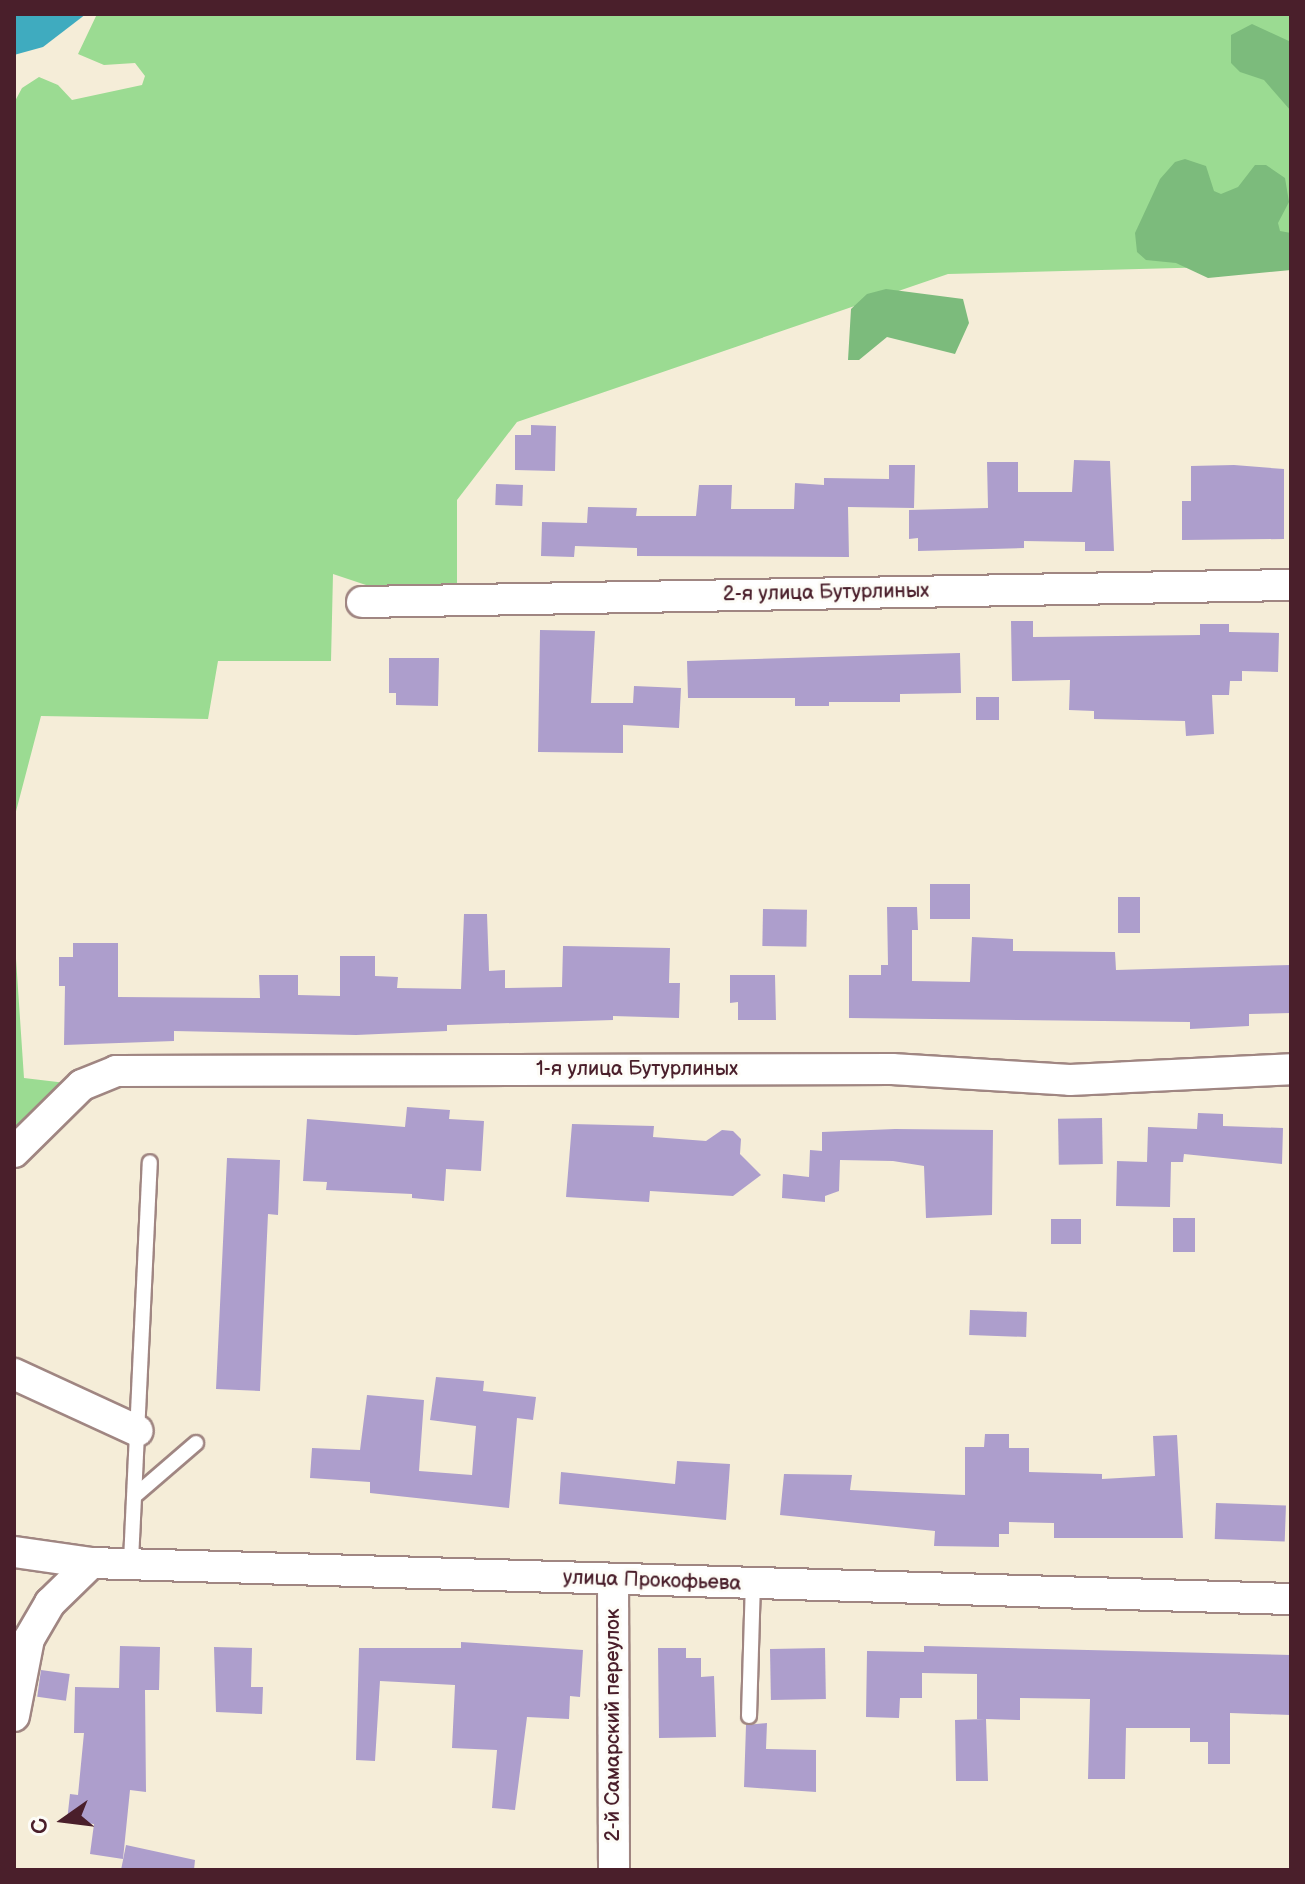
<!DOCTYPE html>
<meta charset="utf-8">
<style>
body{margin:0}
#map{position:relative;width:1305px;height:1884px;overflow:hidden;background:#f5edd8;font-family:"Balsamiq Sans",sans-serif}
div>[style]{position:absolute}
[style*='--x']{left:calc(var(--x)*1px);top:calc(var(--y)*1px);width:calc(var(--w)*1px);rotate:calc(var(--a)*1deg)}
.green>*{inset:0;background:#9bdb92}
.forest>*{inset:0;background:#7cbb7c}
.water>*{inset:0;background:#3fabbf}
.building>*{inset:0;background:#ad9ecc;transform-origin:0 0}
.roads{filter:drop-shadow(2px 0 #a08682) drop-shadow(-2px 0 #a08682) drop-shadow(0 2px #a08682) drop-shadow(0 -2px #a08682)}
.service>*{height:14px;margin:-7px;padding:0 7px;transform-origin:7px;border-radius:7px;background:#fff}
.minor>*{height:30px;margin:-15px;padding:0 15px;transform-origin:15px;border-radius:15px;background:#fff}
span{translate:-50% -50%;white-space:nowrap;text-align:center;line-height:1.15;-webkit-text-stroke:6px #fdfcf7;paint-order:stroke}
.street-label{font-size:20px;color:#4a1f2b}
.frame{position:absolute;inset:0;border:16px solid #4a1f2b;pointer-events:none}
.north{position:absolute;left:24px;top:1780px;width:80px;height:80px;-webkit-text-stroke:6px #fdfcf7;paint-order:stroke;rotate:256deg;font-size:22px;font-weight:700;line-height:32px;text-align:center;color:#4a1f2b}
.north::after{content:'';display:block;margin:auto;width:28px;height:36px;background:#4a1f2b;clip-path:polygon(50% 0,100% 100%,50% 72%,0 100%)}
</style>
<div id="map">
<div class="green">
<div style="clip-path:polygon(97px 14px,1291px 14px,1291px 265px,948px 274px,517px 422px,457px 500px,457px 591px,393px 594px,333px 574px,331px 661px,218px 661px,208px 719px,41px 716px,14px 819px,14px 103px,22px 88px,39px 77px,58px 85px,72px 100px,142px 85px,145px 76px,135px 63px,104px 65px,78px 54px)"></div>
<div style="clip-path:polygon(14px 929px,24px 1078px,66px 1083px,14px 1141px)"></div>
</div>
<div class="forest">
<div style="clip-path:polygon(1252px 24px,1291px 42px,1291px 111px,1264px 80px,1240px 72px,1231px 63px,1231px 35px)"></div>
<div style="clip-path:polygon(1185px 159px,1206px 166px,1214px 191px,1221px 194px,1238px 187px,1255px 165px,1266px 165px,1285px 178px,1289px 202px,1278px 223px,1280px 231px,1291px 233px,1291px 270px,1208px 278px,1176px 263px,1146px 260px,1137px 252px,1135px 233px,1160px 179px,1175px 162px)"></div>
<div style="clip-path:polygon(886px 289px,963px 299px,969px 323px,955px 354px,887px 337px,859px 360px,848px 360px,851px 309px,867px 294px)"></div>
</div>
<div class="water">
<div style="clip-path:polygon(14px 14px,86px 14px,43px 47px,14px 55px)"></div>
</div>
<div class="building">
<div style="clip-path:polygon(531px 425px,556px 426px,555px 471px,515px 470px,515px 435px,531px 435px)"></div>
<div style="clip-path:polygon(1074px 460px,1110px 461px,1114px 551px,1085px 551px,1085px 542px,1024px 541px,1024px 548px,918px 551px,918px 538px,909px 539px,909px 510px,988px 508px,987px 462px,1018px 462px,1018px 492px,1072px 492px)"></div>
<div style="clip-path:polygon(889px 465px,915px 465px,914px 508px,848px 507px,849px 557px,637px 556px,637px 548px,575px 546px,574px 557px,541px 556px,542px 522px,587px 523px,588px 507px,637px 508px,636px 516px,696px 516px,699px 485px,732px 485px,731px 509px,794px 509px,795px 483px,824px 485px,824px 478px,889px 479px)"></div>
<div style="clip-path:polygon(1234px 465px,1284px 469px,1284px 539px,1182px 540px,1182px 501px,1191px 501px,1191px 466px)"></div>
<div style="left:496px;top:484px;width:27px;height:21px;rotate:2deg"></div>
<div style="clip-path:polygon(1011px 621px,1033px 621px,1033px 637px,1200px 635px,1200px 624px,1229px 624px,1229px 632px,1279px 633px,1278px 672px,1242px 671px,1242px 681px,1230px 681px,1229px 695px,1212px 695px,1214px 734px,1186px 736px,1185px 721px,1094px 719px,1094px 711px,1069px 710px,1070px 680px,1012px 681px)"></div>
<div style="clip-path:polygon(540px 630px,595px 631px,591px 703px,633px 703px,634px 686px,681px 688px,679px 728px,623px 725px,623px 753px,538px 752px)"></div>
<div style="clip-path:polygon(960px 653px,961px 693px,900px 694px,900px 702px,829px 702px,829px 706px,795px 706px,795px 698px,688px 698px,687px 661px)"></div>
<div style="clip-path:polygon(389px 658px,439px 658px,438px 706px,396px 705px,396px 693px,389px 693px)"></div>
<div style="left:976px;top:697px;width:23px;height:23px"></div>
<div style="left:930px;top:884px;width:40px;height:35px"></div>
<div style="left:1118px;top:897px;width:22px;height:36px"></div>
<div style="clip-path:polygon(887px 907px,917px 907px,918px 930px,912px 930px,912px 981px,970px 982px,972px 937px,1013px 939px,1013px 951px,1115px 952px,1116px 970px,1291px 965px,1291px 1013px,1249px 1014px,1249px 1026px,1190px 1029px,1190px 1022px,849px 1018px,849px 975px,881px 975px,881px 965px,888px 965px)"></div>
<div style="left:763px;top:909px;width:44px;height:37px;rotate:1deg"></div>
<div style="clip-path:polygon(464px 914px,487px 914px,489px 971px,505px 970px,505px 988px,562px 987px,563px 946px,670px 948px,669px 983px,680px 983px,679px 1018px,613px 1016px,613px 1020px,447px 1025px,447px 1031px,356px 1035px,174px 1031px,174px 1041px,64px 1045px,65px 986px,59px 986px,59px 957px,73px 957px,73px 943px,118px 943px,118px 997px,260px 998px,259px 975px,298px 975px,298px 995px,340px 996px,340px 956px,375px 956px,375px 976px,398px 977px,397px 988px,461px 989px)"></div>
<div style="clip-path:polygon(730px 975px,775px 975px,776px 1020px,738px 1020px,738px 1002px,730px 1003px)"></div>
<div style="clip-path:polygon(407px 1107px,450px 1110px,449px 1119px,484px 1121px,481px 1171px,446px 1169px,444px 1201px,412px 1198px,412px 1194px,326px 1190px,327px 1182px,303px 1181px,307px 1119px,405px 1127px)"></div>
<div style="clip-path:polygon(1198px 1113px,1223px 1114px,1223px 1126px,1283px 1128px,1282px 1164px,1184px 1154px,1183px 1162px,1171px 1162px,1170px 1207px,1116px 1206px,1117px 1161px,1147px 1162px,1148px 1127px,1197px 1129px)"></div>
<div style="left:1102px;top:1118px;width:46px;height:44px;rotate:89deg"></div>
<div style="clip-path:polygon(572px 1124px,654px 1126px,653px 1137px,706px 1141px,722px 1130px,733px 1131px,741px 1139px,740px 1154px,761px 1175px,733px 1196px,650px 1191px,649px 1202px,566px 1197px)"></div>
<div style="clip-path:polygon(895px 1129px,993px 1130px,992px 1215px,926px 1218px,924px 1166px,893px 1161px,840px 1160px,839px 1191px,825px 1196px,825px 1202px,782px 1198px,783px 1174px,809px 1177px,810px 1150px,822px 1151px,822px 1132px)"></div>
<div style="clip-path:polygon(227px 1158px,280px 1160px,278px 1215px,268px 1214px,260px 1391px,216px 1389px)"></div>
<div style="left:1173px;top:1218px;width:22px;height:34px"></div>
<div style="left:1051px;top:1219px;width:30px;height:25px"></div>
<div style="left:970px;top:1310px;width:57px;height:25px;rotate:2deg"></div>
<div style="clip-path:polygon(436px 1377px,484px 1381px,483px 1391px,536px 1397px,533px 1420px,517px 1418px,509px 1508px,370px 1493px,370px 1482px,310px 1478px,312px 1448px,360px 1450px,367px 1395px,424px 1400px,419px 1471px,472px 1475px,476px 1426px,430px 1420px)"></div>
<div style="clip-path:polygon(985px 1434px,1009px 1434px,1009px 1448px,1029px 1448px,1029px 1472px,1102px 1474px,1102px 1479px,1155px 1476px,1153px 1436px,1177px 1435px,1183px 1538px,1054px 1538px,1054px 1523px,1009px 1522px,1009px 1534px,999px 1534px,999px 1547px,934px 1546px,935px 1531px,780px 1515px,784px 1474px,852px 1475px,850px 1490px,965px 1495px,965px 1447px,984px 1447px)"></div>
<div style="clip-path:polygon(677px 1461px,730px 1464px,726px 1520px,559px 1504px,561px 1472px,675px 1484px)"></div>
<div style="left:1216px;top:1503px;width:70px;height:36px;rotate:2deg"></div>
<div style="clip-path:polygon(461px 1642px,583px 1650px,580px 1697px,570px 1696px,569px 1719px,527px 1717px,515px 1810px,492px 1808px,497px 1750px,452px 1748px,455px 1685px,380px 1681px,375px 1761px,356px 1760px,359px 1648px,461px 1648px)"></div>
<div style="clip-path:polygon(120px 1646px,160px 1647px,159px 1690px,145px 1690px,146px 1792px,130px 1790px,123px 1859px,90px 1854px,94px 1824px,67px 1821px,70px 1794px,78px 1795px,84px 1733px,74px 1733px,75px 1687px,119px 1688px)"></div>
<div style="clip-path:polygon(924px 1646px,1291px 1655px,1291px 1715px,1230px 1713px,1230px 1764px,1208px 1764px,1208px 1742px,1190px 1742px,1190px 1728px,1126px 1728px,1125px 1779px,1088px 1779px,1090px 1699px,1020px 1698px,1020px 1720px,986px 1719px,988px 1781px,956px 1781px,955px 1720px,985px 1719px,977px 1719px,977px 1674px,922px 1673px,922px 1698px,900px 1698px,899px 1718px,866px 1717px,867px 1651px,924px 1652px)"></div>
<div style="clip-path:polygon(214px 1647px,252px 1648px,251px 1687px,263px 1687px,262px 1714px,216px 1712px)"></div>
<div style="clip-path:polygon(658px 1648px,686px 1648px,686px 1658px,701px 1658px,701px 1677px,714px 1676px,716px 1737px,659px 1738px)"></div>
<div style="left:825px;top:1648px;width:51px;height:55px;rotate:89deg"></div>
<div style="left:41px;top:1670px;width:29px;height:27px;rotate:8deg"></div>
<div style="clip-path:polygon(767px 1723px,766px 1749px,816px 1750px,816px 1792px,744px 1787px,746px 1725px)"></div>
<div style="clip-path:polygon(126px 1845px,195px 1860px,194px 1870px,121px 1870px)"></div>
</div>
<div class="roads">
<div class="service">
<div style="--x:137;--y:1494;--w:78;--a:-40.8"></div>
<div style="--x:131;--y:1561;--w:399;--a:-87.3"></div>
<div style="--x:749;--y:1716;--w:132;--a:-88.3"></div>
</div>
<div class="minor">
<div style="--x:362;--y:602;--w:929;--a:-1.05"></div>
<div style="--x:14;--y:1152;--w:95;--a:-44.6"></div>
<div style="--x:82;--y:1085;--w:37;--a:-22"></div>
<div style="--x:116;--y:1071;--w:776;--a:-0.15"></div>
<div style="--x:892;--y:1069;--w:178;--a:3.5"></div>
<div style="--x:1070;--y:1080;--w:221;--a:-2.8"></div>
<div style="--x:14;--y:1374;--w:136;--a:24.7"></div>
<div style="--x:14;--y:1552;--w:78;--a:8.1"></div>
<div style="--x:91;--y:1563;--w:1201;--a:1.72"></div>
<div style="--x:613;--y:1580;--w:290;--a:89.8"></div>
<div style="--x:14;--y:1716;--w:78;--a:-79"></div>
<div style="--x:29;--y:1639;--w:42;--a:-59.7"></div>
<div style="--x:50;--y:1603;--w:57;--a:-44.3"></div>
</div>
</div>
<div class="street-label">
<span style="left:826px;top:593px;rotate:-1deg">2-я улица Бутурлиных</span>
<span style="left:637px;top:1069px">1-я улица Бутурлиных</span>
<span style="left:652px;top:1581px;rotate:2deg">улица Прокофьева</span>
<span style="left:613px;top:1725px;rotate:-90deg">2-й Самарский переулок</span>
</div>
<div class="frame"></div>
<div class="north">С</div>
</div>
